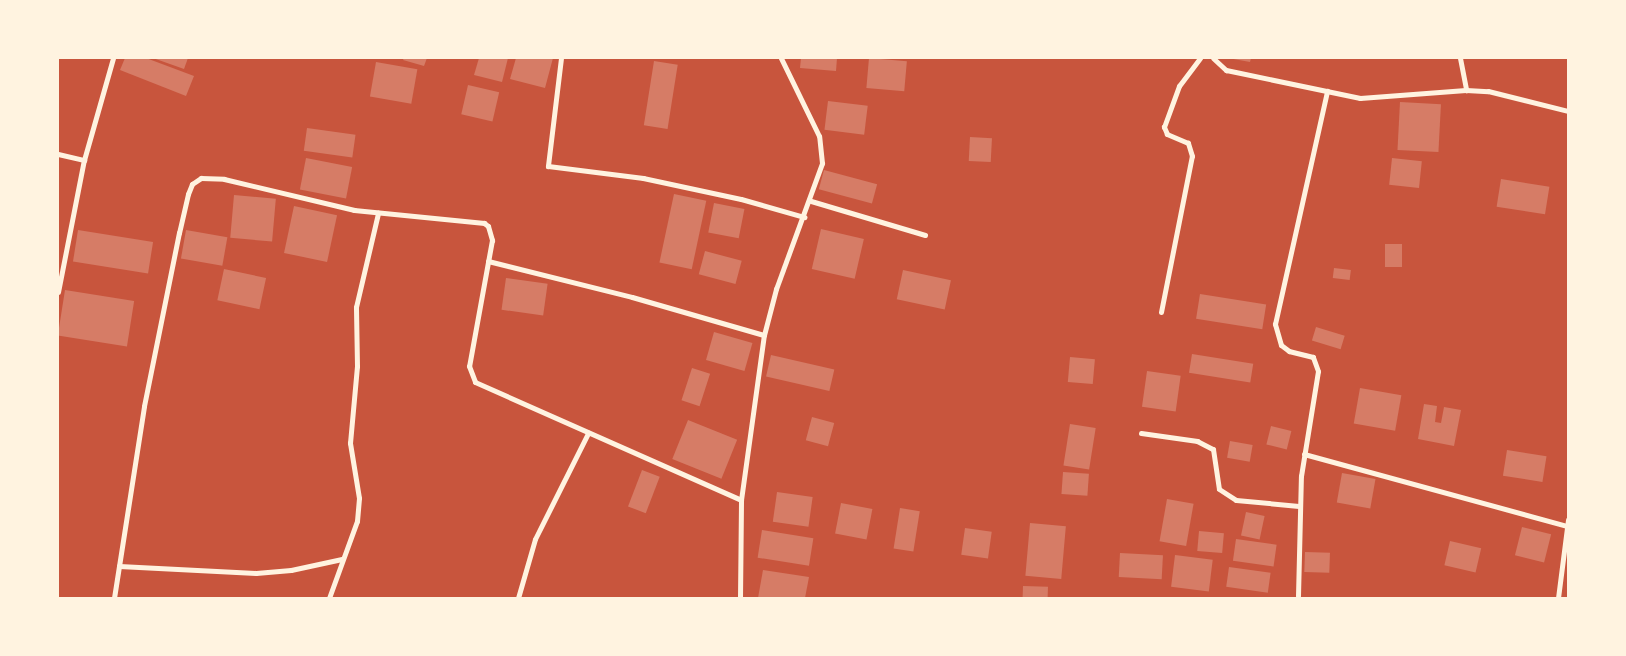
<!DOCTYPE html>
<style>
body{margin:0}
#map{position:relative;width:1626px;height:656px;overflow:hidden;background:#c8553d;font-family:Jost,sans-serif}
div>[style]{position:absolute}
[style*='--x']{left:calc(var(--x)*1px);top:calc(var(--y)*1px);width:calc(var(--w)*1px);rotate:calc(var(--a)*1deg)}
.building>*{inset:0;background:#d67c66;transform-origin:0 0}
.minor>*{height:5px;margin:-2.5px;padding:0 2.5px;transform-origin:2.5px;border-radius:2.5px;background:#fff3e0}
span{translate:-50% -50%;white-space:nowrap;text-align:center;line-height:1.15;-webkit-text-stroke:4.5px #fff3e0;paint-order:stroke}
.frame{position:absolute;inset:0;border:59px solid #fff3e0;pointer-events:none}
</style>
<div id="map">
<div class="building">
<div style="clip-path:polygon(125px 58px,146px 58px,194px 76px,186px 96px,120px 70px)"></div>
<div style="clip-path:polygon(153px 58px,188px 58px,184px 69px)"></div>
<div style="clip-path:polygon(404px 58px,427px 58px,424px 66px,403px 60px)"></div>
<div style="clip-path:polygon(479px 58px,508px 58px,502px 82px,474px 75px)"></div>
<div style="clip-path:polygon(516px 58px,553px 58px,545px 88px,510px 79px)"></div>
<div style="clip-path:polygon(801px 58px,837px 58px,836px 71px,800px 68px)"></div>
<div style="left:869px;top:58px;width:38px;height:30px;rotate:5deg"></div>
<div style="clip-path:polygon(1228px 58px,1251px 58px,1250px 62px)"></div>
<div style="left:654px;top:61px;width:24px;height:65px;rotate:9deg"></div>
<div style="left:376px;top:62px;width:42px;height:35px;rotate:10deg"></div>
<div style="left:468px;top:85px;width:32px;height:30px;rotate:13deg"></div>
<div style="left:828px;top:101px;width:40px;height:29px;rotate:7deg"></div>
<div style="left:1400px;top:102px;width:41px;height:48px;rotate:3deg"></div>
<div style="left:307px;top:128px;width:49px;height:23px;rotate:8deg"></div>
<div style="left:970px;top:137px;width:22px;height:24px;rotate:3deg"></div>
<div style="left:306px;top:158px;width:47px;height:32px;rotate:11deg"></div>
<div style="left:1392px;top:158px;width:30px;height:27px;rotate:6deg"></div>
<div style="left:824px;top:170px;width:55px;height:20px;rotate:15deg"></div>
<div style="left:1501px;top:179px;width:49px;height:28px;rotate:9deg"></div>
<div style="left:674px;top:194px;width:33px;height:70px;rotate:12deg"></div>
<div style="left:234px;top:195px;width:42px;height:43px;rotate:5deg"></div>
<div style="left:714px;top:203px;width:31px;height:30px;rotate:11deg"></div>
<div style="left:294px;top:206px;width:44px;height:48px;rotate:12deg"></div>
<div style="left:821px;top:229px;width:44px;height:41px;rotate:13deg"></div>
<div style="left:78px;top:230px;width:76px;height:32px;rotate:9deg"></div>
<div style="left:186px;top:230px;width:42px;height:29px;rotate:10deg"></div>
<div style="left:1385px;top:244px;width:17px;height:23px"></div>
<div style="left:705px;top:251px;width:38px;height:24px;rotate:15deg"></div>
<div style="left:1334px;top:268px;width:17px;height:10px;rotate:7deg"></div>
<div style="left:224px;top:269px;width:43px;height:32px;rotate:12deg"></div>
<div style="left:903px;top:270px;width:49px;height:30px;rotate:12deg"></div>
<div style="left:506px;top:278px;width:42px;height:32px;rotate:8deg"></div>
<div style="left:65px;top:290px;width:70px;height:46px;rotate:9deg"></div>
<div style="left:1200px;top:294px;width:67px;height:25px;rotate:9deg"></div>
<div style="left:1316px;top:327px;width:30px;height:14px;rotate:17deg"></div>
<div style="left:714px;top:332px;width:40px;height:29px;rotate:16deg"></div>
<div style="left:1192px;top:354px;width:62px;height:19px;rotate:9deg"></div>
<div style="left:771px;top:355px;width:65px;height:22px;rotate:13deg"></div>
<div style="left:1070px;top:357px;width:25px;height:25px;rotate:5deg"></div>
<div style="left:692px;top:368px;width:19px;height:34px;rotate:18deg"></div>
<div style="left:1147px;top:371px;width:34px;height:36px;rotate:8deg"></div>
<div style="left:1360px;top:388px;width:42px;height:36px;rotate:10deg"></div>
<div style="clip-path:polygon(1424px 404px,1437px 406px,1435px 422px,1441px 423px,1444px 407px,1461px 410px,1454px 446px,1418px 439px)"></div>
<div style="left:812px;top:417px;width:23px;height:24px;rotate:15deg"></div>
<div style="left:688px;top:420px;width:53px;height:42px;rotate:22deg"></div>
<div style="left:1070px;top:424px;width:26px;height:42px;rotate:9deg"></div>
<div style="left:1271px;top:426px;width:21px;height:19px;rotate:14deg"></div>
<div style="left:1230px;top:441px;width:23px;height:17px;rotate:10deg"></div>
<div style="left:1507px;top:450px;width:40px;height:26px;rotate:9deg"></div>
<div style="left:642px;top:470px;width:19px;height:39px;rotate:21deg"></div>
<div style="left:1063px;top:472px;width:26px;height:22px;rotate:4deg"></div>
<div style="left:1342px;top:473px;width:34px;height:30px;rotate:10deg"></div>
<div style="left:777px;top:492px;width:36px;height:30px;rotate:8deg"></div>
<div style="left:1167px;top:499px;width:27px;height:43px;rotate:10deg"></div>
<div style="left:841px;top:503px;width:32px;height:31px;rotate:11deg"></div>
<div style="left:900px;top:508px;width:20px;height:41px;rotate:9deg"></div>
<div style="left:1246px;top:512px;width:19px;height:24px;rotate:12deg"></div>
<div style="left:1030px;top:523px;width:36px;height:53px;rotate:5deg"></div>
<div style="left:1522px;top:527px;width:30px;height:29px;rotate:14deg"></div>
<div style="left:965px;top:528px;width:27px;height:27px;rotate:8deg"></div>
<div style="left:762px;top:530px;width:52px;height:28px;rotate:9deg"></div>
<div style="left:1199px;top:531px;width:25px;height:20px;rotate:5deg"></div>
<div style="left:1236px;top:539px;width:41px;height:22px;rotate:8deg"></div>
<div style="left:1450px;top:541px;width:32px;height:25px;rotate:13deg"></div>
<div style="left:1305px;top:552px;width:25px;height:20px;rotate:2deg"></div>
<div style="left:1120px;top:553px;width:43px;height:24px;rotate:3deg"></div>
<div style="left:1175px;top:555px;width:38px;height:32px;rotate:7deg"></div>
<div style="left:1229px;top:567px;width:42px;height:20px;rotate:8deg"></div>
<div style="clip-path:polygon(763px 570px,809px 577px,805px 598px,758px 598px)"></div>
<div style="left:1023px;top:586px;width:25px;height:12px;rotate:2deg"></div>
</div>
<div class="minor">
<div style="--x:561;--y:58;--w:109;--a:96.9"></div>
<div style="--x:548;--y:166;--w:96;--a:7.2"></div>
<div style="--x:643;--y:178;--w:100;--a:12.1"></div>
<div style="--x:741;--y:199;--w:66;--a:15.9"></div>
<div style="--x:1213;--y:58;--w:18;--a:43"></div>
<div style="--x:1226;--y:70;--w:137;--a:11.8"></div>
<div style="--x:1360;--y:98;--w:106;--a:-4.3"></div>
<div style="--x:1466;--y:90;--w:22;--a:3"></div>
<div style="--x:1488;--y:91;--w:82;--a:14"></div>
<div style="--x:1460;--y:58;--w:33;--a:79"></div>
<div style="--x:58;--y:154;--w:27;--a:13"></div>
<div style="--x:811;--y:201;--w:119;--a:16.6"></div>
<div style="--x:488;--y:261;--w:148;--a:14"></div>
<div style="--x:632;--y:297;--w:137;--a:16.1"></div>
<div style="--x:58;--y:292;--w:135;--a:-78.9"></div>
<div style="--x:84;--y:160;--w:106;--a:-74.1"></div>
<div style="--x:1161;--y:312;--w:159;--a:-78.8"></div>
<div style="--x:1192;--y:156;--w:14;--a:-107"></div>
<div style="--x:1188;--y:143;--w:23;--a:-157"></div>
<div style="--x:1167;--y:134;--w:8;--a:-113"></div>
<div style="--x:1164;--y:127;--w:44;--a:-69.9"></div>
<div style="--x:1179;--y:86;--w:35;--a:-53"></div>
<div style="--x:1141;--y:433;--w:57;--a:8.1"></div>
<div style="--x:1197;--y:441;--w:18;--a:27"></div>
<div style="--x:1213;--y:449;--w:40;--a:81.5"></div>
<div style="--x:1219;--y:489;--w:20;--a:33"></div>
<div style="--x:1236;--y:500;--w:63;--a:5.4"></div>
<div style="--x:1304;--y:454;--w:274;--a:15.3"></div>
<div style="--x:119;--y:566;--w:137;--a:2.9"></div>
<div style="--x:256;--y:573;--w:35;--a:-5"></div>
<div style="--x:291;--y:570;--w:52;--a:-12.2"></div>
<div style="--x:1298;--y:596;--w:120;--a:-88.6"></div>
<div style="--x:1301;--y:476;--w:106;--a:-80.8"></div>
<div style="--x:1318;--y:371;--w:15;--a:-110"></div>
<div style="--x:1313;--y:357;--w:25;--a:-166"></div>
<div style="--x:1289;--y:351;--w:10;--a:-143"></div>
<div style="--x:1281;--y:345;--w:22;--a:-106"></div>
<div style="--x:1275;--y:324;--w:239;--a:-77.4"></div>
<div style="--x:114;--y:598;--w:194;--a:-81.1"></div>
<div style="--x:144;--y:406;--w:177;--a:-78.6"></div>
<div style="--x:179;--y:233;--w:40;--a:-77"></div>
<div style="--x:188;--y:194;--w:11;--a:-68"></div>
<div style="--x:192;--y:184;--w:11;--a:-34"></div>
<div style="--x:201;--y:178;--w:23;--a:2"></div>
<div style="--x:224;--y:179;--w:134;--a:13.4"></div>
<div style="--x:354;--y:210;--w:131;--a:5.7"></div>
<div style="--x:484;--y:223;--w:5;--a:37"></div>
<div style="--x:488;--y:226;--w:15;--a:74"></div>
<div style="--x:492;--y:240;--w:128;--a:100.3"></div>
<div style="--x:469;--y:366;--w:17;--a:69"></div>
<div style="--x:475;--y:382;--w:291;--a:23.9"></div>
<div style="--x:329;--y:598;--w:82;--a:-70"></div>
<div style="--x:357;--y:521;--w:23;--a:-85"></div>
<div style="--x:359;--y:498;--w:56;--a:-99.3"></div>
<div style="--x:350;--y:443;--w:77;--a:-84.8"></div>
<div style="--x:357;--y:366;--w:59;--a:-91"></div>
<div style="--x:356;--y:307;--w:97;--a:-76.8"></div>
<div style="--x:518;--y:598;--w:61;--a:-73.9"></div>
<div style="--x:535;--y:539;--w:119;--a:-63.4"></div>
<div style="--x:740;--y:598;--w:98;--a:-89.4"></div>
<div style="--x:741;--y:500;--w:167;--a:-82.1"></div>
<div style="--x:764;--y:335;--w:48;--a:-75.4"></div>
<div style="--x:776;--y:289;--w:134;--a:-69.9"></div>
<div style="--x:822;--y:163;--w:27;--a:-96"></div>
<div style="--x:819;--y:136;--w:87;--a:-116"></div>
<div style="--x:1558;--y:598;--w:79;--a:-82.7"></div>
</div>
<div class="frame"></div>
</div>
